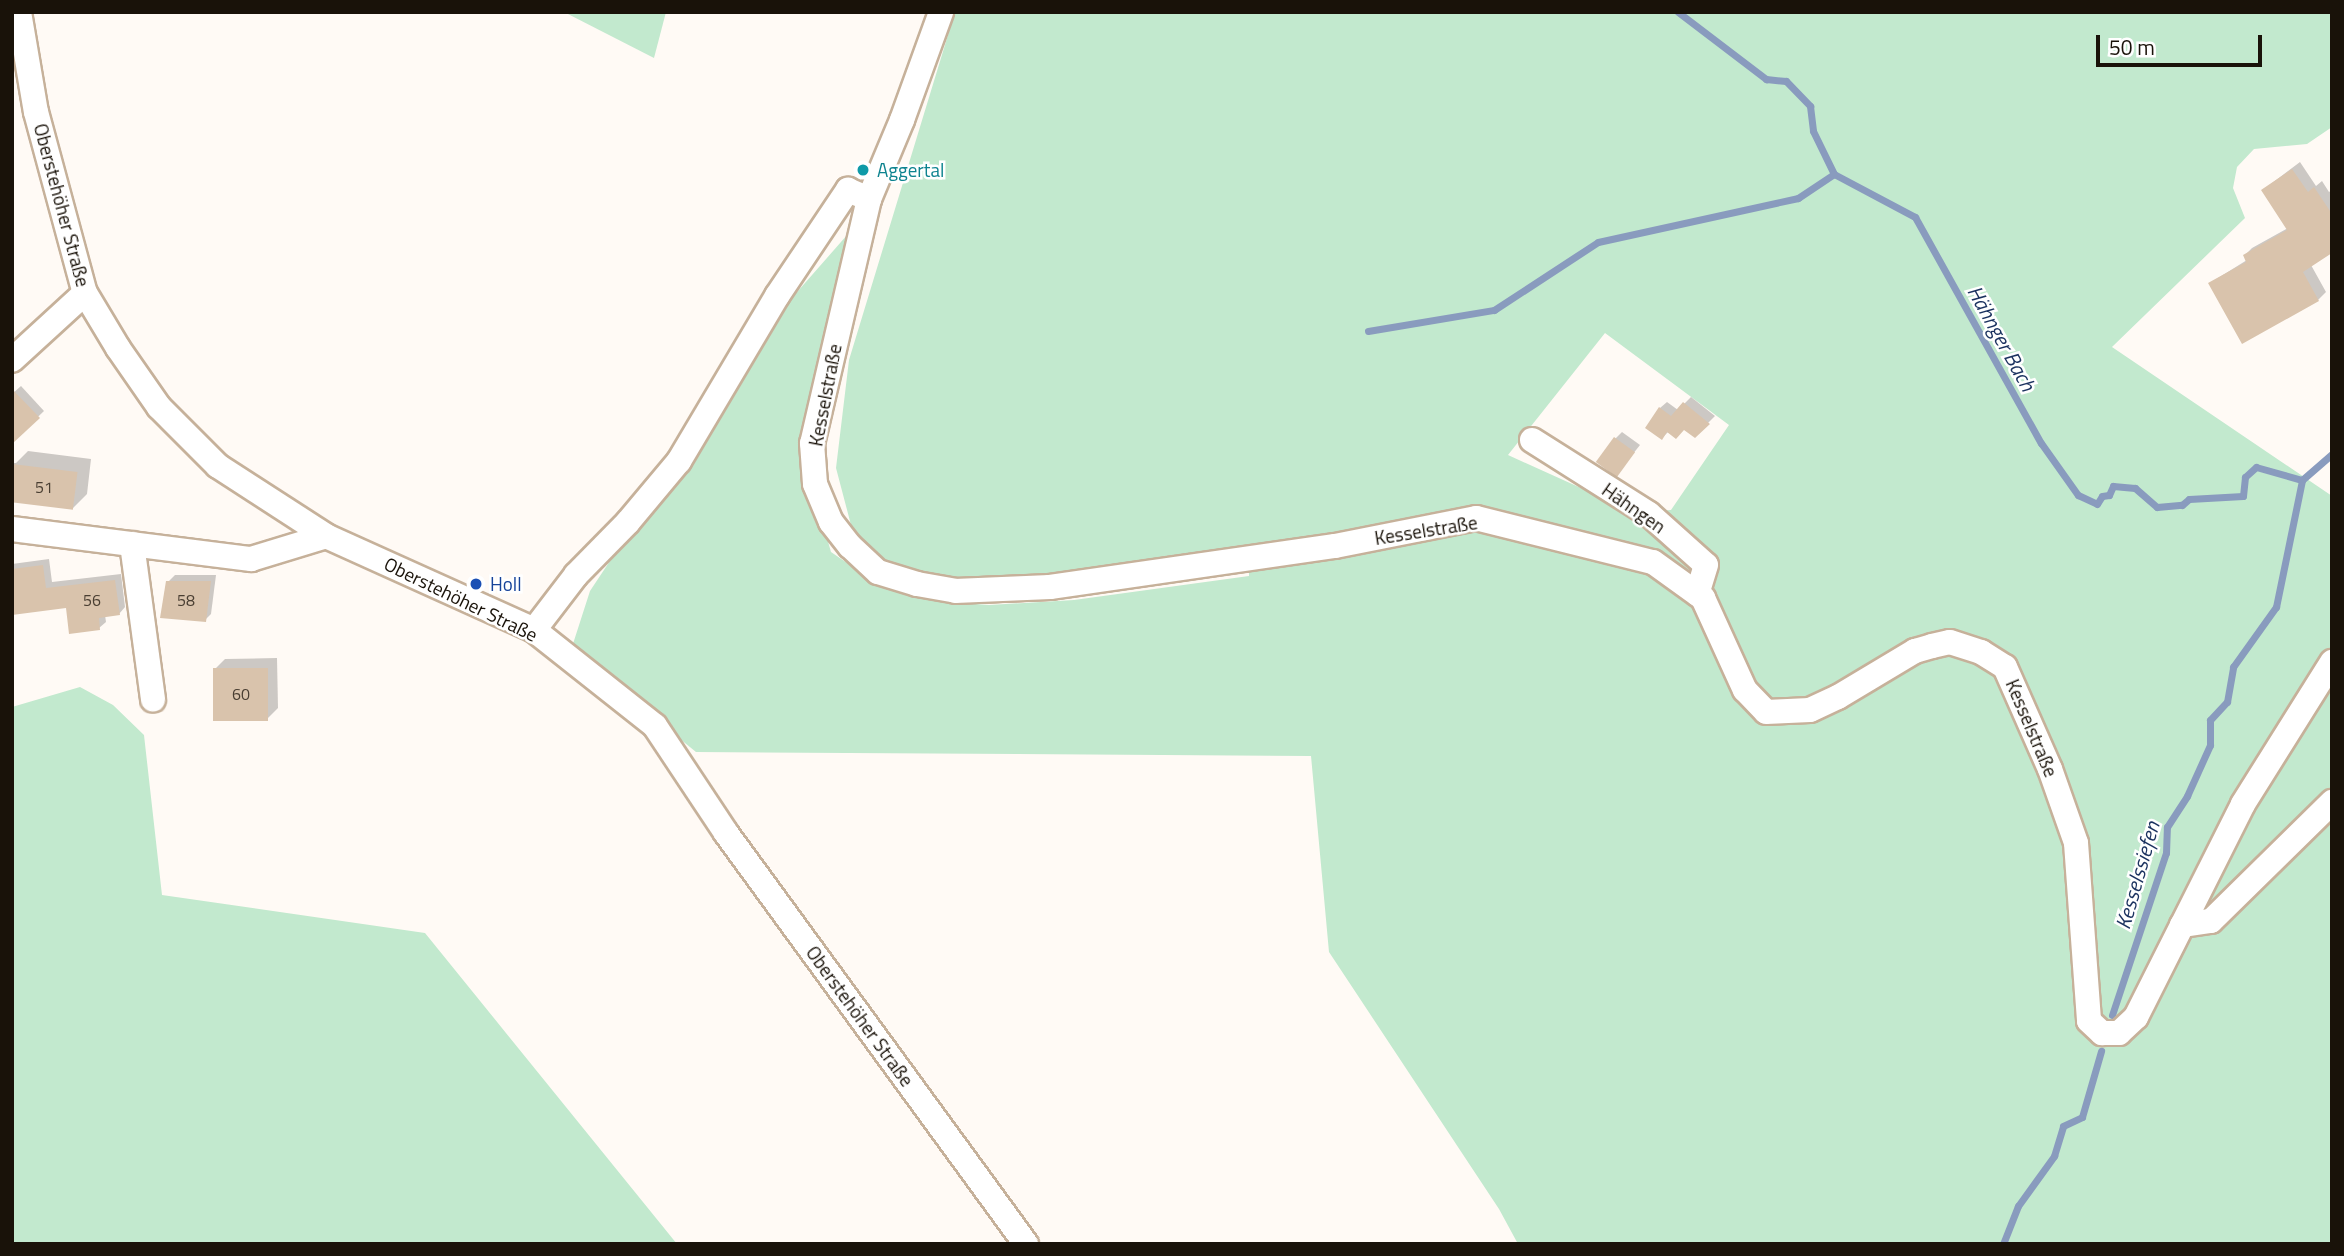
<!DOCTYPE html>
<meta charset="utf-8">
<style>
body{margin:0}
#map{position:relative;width:2344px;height:1256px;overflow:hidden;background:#fffaf5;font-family:"Titillium Web",sans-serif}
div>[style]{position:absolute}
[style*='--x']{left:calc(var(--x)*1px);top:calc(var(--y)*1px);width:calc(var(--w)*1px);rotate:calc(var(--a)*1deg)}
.green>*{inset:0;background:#c2e9ce}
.shadow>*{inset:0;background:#0003}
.stream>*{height:7px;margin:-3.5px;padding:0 3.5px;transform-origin:3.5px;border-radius:3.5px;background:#899bbe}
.building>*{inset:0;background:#d9c3ac;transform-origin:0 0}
.roads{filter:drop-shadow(2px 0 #c6b19a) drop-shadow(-2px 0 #c6b19a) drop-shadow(0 2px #c6b19a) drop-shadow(0 -2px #c6b19a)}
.minor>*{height:24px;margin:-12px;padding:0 12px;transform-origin:12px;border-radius:12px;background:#fff}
.dots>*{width:19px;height:19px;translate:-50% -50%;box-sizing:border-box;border:4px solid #fff;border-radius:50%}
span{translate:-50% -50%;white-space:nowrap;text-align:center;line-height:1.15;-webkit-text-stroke:5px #fff;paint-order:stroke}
.number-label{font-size:16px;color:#493e32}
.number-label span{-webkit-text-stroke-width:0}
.culture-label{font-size:19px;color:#0d838f}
.left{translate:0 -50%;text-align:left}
.street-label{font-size:19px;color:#191209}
.transit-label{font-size:19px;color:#164399}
.water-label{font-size:21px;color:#1b325f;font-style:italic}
.frame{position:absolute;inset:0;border:14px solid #191209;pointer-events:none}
.scale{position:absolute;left:2096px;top:35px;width:166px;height:32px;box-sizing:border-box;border:4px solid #191209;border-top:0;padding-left:9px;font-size:21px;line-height:24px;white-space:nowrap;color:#191209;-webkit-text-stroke:5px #fff;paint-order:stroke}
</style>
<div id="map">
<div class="green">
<div style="clip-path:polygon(564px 12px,666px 12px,654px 58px)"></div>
<div style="clip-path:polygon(evenodd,955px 12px,2332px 12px,2332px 127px,2307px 144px,2254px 149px,2237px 167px,2233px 188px,2245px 218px,2112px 347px,2332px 496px,2332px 1244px,1518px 1244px,1499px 1209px,1329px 952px,1311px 756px,696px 752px,571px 650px,590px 591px,762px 332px,855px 226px,807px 468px,831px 552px,878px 584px,936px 601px,989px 605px,1074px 600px,1249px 576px,1249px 549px,1045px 575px,956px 578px,916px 571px,879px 558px,851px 525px,836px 468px,849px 360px,955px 12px,1605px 333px,1729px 425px,1671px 510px,1634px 512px,1508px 455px,1605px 333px)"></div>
<div style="clip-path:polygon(80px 687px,113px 705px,144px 735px,162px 895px,425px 933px,677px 1244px,12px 1244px,12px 707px)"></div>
</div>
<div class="shadow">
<div style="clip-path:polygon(2300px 162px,2316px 186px,2322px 181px,2329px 192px,2332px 190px,2332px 251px,2311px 265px,2326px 292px,2318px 300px,2210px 283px,2247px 260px,2245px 255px,2252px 248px,2288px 228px,2263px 190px)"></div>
<div style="clip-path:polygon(21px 386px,44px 411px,15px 439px,12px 394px)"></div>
<div style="clip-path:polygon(1691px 397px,1715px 416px,1695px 436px,1684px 428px,1669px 431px,1662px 438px,1660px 408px,1667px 402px,1678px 410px)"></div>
<div style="clip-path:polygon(1622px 432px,1640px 445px,1617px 474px,1615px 439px)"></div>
<div style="clip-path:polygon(28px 451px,91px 459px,87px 494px,73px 508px,12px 501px,12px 463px,16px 463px)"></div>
<div style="clip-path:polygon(49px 559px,52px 582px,121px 574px,125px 607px,119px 614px,105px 615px,106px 622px,99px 628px,68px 606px,12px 613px,12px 564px)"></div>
<div style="clip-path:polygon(175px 575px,216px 575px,211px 614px,205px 620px,168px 582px)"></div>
<div style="clip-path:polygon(277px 658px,278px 708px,268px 718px,215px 669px,225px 659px)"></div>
</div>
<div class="stream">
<div style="--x:1678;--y:12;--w:111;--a:37.3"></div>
<div style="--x:1766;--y:79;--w:20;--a:6"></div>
<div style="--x:1786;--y:81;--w:35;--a:46"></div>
<div style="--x:1810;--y:106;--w:25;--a:83"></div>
<div style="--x:1813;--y:131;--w:48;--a:64"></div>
<div style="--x:1834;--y:174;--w:92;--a:28"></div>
<div style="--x:1915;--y:217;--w:259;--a:60.9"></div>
<div style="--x:2041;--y:443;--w:64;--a:54.6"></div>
<div style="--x:2078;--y:495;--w:21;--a:25"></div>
<div style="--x:2097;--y:504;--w:9;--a:-58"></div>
<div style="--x:2102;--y:496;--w:7;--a:-8"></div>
<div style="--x:2109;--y:495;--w:10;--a:-66"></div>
<div style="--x:2113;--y:486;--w:22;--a:5"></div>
<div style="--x:2135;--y:488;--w:29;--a:41"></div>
<div style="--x:2157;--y:507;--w:25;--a:-5"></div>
<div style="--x:2182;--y:505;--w:9;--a:-41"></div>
<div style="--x:2189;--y:499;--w:54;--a:-3.2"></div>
<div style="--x:2243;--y:496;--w:19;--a:-84"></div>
<div style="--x:2245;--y:477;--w:15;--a:-42"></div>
<div style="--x:2256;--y:467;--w:48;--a:15.8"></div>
<div style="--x:2302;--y:480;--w:40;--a:-41"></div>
<div style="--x:1368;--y:331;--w:128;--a:-9.5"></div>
<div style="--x:1494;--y:310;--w:124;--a:-33.2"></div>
<div style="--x:1598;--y:242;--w:205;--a:-12.4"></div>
<div style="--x:1798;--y:198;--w:43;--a:-33.7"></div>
<div style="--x:2112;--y:1015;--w:171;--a:-71.6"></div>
<div style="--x:2166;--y:853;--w:26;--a:-88"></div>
<div style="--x:2167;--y:827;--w:37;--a:-57"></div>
<div style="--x:2187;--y:796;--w:56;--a:-65.7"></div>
<div style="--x:2210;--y:745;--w:25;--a:-90"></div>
<div style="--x:2210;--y:720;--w:25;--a:-47"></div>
<div style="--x:2227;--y:702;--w:36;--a:-80"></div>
<div style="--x:2233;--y:667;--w:74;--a:-54.4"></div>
<div style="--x:2276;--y:607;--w:130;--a:-78.4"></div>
<div style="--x:2003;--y:1244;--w:41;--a:-68.5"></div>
<div style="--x:2018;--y:1206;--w:62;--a:-54.2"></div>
<div style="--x:2054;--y:1156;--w:31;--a:-73"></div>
<div style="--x:2063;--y:1126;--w:21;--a:-25"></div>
<div style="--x:2082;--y:1117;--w:69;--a:-73.9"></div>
</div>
<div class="building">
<div style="clip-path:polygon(2292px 169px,2308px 192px,2314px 187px,2332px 214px,2332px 253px,2303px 272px,2319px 301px,2242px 344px,2208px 283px,2246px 262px,2243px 255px,2287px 230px,2261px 190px)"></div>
<div style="clip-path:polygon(12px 389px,40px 418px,12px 444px)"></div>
<div style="clip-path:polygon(1683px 402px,1710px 424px,1695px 438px,1684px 430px,1676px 439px,1667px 432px,1662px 440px,1645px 428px,1659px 407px,1671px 416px)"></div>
<div style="left:1614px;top:437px;width:26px;height:31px;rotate:36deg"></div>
<div style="left:12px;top:464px;width:66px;height:38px;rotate:7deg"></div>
<div style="clip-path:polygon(43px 565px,46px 588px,115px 580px,120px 615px,99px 618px,100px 630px,69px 634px,66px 608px,12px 615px,12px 569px)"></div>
<div style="clip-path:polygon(166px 581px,211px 581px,206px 622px,160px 618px)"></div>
<div style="left:213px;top:668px;width:55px;height:53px"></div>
</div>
<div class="roads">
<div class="minor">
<div style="--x:19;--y:12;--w:101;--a:80.4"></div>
<div style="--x:36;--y:112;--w:188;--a:74.9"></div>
<div style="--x:85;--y:293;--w:64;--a:59"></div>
<div style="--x:118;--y:348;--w:72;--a:55.2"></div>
<div style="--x:159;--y:407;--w:83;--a:45"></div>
<div style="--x:218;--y:466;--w:129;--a:32.9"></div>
<div style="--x:326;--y:536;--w:228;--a:24.3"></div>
<div style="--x:534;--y:630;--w:154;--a:38.4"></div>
<div style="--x:655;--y:726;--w:128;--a:56.4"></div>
<div style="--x:726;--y:833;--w:509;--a:53.87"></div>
<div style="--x:869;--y:199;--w:86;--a:-67.3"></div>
<div style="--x:902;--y:120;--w:115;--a:-70.1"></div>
<div style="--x:12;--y:360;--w:99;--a:-42.5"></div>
<div style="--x:1532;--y:440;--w:138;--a:32.3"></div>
<div style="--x:1649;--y:514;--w:76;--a:41.8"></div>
<div style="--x:1706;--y:565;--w:30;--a:107"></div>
<div style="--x:12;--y:529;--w:241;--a:7.2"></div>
<div style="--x:251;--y:559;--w:78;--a:-17"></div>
<div style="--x:132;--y:544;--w:157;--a:82.3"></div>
<div style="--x:534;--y:630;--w:69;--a:-52.6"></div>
<div style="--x:576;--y:575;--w:74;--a:-45.5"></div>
<div style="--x:628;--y:522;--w:80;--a:-50.1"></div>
<div style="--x:679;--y:461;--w:192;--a:-59.3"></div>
<div style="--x:777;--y:296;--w:128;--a:-56.2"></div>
<div style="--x:848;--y:190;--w:23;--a:23"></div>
<div style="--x:869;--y:199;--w:251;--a:103.1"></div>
<div style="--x:812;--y:443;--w:41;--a:85.8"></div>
<div style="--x:815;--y:484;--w:41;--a:67.2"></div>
<div style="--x:831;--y:522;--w:31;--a:52"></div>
<div style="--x:850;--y:546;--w:38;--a:43"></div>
<div style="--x:878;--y:572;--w:41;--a:17.1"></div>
<div style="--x:917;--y:584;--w:39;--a:10"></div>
<div style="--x:955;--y:591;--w:95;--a:-2.4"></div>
<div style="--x:1050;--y:587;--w:288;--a:-8.2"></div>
<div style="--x:1335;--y:546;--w:144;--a:-11.2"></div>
<div style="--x:1476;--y:518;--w:182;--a:14"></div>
<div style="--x:1653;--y:562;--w:62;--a:35.8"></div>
<div style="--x:1703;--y:598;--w:101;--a:65.5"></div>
<div style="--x:1745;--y:690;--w:30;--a:46"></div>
<div style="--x:1766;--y:712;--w:44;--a:-2.6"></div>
<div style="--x:1810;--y:710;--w:31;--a:-25"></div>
<div style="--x:1838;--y:697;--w:90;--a:-30.9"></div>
<div style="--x:1915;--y:651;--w:18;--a:-16"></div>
<div style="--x:1932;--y:646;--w:18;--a:-13"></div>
<div style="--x:1950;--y:642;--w:33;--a:18"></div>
<div style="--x:1981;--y:652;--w:28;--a:32"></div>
<div style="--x:2005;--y:667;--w:111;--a:66.2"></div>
<div style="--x:2050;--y:769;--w:78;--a:70.6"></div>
<div style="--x:2076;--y:843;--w:178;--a:85.8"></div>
<div style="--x:2089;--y:1021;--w:18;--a:43"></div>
<div style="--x:2102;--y:1033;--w:17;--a:0"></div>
<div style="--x:2119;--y:1033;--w:23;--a:-43"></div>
<div style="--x:2136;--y:1017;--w:238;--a:-63.3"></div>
<div style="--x:2243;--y:804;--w:168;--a:-57.9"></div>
<div style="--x:2182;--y:925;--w:29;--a:-8"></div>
<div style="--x:2211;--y:921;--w:170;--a:-44.5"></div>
</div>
</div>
<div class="dots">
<div style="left:863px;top:170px;background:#0f9aa8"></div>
<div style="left:476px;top:584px;background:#1a4fb4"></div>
</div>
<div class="number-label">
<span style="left:44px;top:487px">51</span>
<span style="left:92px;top:600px">56</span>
<span style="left:186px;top:600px">58</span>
<span style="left:241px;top:694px">60</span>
</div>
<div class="culture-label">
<span class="left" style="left:877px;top:170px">Aggertal</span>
</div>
<div class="street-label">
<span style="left:62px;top:205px;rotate:75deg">Oberstehöher Straße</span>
<span style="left:825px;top:395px;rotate:-79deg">Kesselstraße</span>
<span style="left:1634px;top:508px;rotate:35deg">Hähngen</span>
<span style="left:1426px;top:530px;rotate:-9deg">Kesselstraße</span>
<span style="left:461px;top:599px;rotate:26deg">Oberstehöher Straße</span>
<span style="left:2032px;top:728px;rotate:67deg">Kesselstraße</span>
<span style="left:860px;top:1016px;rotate:54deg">Oberstehöher Straße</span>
</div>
<div class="transit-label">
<span class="left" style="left:490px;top:584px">Holl</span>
</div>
<div class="water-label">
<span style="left:2002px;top:338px;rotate:61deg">Hähnger Bach</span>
<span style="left:2137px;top:875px;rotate:-74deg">Kesselssiefen</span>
</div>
<div class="frame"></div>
<div class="scale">50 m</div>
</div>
